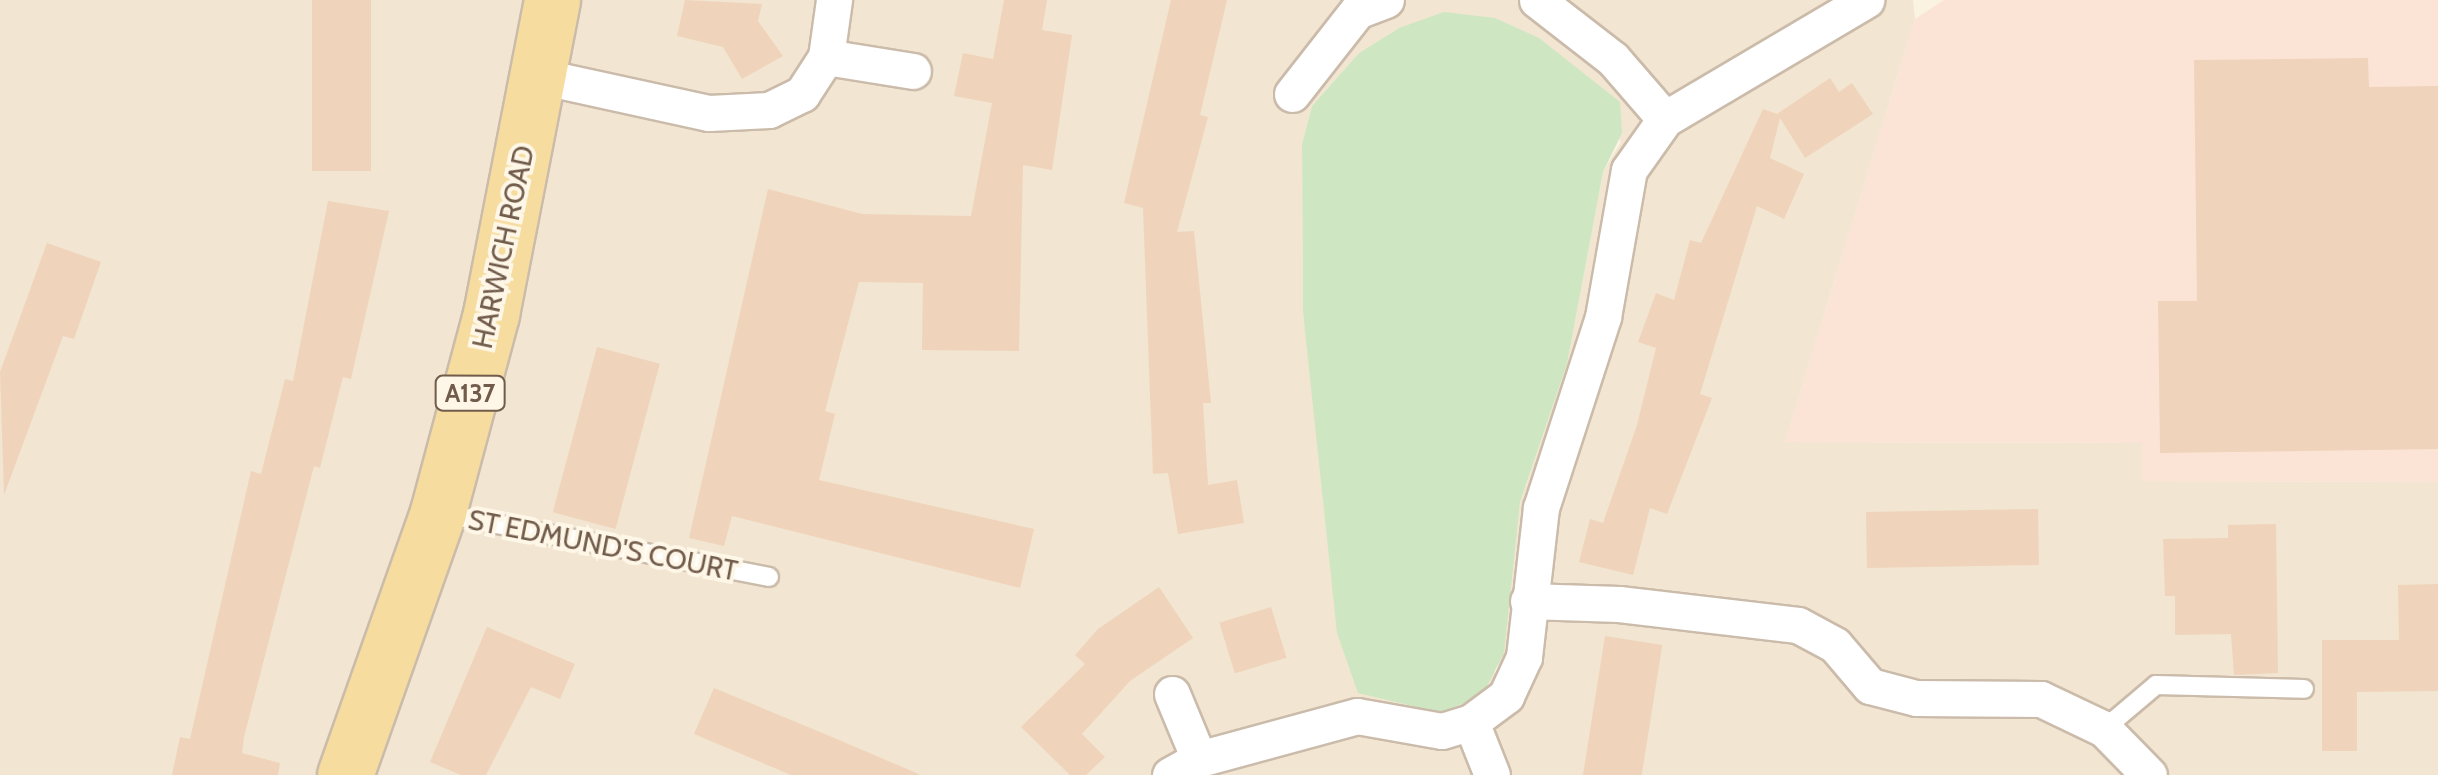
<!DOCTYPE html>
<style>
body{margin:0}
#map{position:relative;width:2438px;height:775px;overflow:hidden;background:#fbf3e2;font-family:Cabin,sans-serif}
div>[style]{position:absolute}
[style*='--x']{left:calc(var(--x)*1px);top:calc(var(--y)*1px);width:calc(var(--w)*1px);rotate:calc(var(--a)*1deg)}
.residential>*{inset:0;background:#f2e5d1}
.commercial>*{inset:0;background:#fbe4d6}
.green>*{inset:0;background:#cee7c2}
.building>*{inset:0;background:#efd4bb;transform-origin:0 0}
.roads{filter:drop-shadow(2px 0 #cbbbaa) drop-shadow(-2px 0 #cbbbaa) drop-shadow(0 2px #cbbbaa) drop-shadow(0 -2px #cbbbaa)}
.lane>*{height:18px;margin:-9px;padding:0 9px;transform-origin:9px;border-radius:9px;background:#fff}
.street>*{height:35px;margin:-17.5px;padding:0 17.5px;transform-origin:17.5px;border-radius:17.5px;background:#fff}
.primary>*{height:55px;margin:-27.5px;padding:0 27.5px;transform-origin:27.5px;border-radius:27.5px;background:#f6dc9e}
span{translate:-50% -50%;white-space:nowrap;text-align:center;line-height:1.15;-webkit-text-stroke:8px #fef7e8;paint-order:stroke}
.shield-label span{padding:2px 8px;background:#fef7e8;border:2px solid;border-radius:8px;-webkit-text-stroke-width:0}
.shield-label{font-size:25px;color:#715b4a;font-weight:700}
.street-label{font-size:28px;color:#715b4a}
</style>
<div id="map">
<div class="residential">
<div style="clip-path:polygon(evenodd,0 0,1913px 0,1915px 19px,1785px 442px,2143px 443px,2143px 481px,2438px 482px,2438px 775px,0 775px,0 0,1399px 28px,1539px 38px,1587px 82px,1621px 142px,1603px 172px,1567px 364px,1520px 502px,1497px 675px,1326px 497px,1303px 312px,1302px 144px,1312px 106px,1359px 53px,1399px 28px)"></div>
</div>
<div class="commercial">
<div style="clip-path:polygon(1944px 0,2438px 0,2438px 482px,2142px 481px,2142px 443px,1785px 442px,1915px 19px)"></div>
</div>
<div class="green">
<div style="clip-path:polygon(1444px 12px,1495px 18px,1539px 38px,1620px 102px,1622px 133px,1603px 172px,1567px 364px,1520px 502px,1504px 653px,1483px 694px,1442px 713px,1358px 693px,1337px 633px,1303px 312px,1302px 144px,1312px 106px,1359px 53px,1399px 28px)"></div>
</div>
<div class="building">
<div style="left:312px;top:0;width:59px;height:171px"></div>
<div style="clip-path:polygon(685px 0,762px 4px,758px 21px,783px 56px,742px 79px,723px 47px,677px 36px)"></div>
<div style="clip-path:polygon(1004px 0,1047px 0,1042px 30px,1072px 35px,1052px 170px,1023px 165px,1019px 351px,922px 350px,923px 283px,859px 282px,825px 411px,835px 414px,819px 480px,1034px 529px,1020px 588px,732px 516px,724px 546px,689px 538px,768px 189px,862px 214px,971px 216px,992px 103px,954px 96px,963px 53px,993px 59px)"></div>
<div style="clip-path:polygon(1171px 0,1227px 0,1200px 115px,1208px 117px,1177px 232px,1194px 231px,1211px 403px,1203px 403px,1208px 485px,1237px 480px,1244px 523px,1178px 534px,1168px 473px,1153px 474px,1143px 208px,1124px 203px)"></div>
<div style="clip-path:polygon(2368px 58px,2369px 87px,2438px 86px,2438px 449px,2160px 453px,2158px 301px,2197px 301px,2194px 60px)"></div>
<div style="clip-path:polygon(1830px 78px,1839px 92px,1852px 83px,1873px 114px,1805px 158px,1780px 118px,1770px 158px,1804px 174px,1784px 219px,1757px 206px,1700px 394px,1712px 398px,1667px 514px,1650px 508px,1633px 575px,1579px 562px,1590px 519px,1603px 523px,1637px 425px,1656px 348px,1638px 342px,1656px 293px,1674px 300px,1690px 240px,1701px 243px,1763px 109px,1777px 114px)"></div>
<div style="clip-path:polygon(328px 201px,389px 211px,351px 379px,343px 377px,320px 468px,314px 466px,244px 737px,242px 753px,280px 763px,278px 775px,172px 775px,180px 737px,190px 739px,251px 471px,261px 474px,285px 379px,293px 381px)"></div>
<div style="clip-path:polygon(47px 243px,101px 262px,74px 339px,63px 336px,4px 495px,0 372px)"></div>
<div style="left:597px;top:347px;width:65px;height:171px;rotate:15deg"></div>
<div style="left:2038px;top:509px;width:56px;height:172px;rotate:89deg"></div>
<div style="clip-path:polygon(2276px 524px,2278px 673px,2234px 675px,2231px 634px,2175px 635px,2175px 596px,2165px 596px,2163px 539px,2228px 538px,2228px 525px)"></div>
<div style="clip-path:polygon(2438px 584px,2438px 691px,2357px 692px,2357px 751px,2322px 751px,2322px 640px,2399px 640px,2398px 585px)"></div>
<div style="clip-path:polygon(1159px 587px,1193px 638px,1130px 681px,1082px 734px,1105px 757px,1086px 775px,1070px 775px,1021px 727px,1085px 664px,1075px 655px,1098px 629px)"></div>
<div style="left:1271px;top:607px;width:53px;height:54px;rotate:73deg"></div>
<div style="clip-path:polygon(487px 627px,575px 664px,560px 699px,531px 687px,486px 775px,461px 775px,430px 762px)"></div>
<div style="left:1605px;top:636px;width:58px;height:141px;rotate:9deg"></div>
<div style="clip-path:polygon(714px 688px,832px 737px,921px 775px,791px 775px,694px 734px)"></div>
</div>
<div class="roads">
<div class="lane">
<div style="--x:445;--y:514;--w:330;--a:11"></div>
<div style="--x:2104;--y:729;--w:68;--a:-40.2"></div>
<div style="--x:2156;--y:685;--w:148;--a:1.5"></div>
</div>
<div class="street">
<div style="--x:1537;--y:0;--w:96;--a:37.8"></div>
<div style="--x:1613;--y:59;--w:79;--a:49.1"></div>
<div style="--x:826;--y:57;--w:88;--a:9.1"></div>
<div style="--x:539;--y:76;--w:174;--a:12.3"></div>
<div style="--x:709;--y:113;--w:60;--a:-2.9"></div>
<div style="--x:769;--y:110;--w:37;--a:-26"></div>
<div style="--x:802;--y:94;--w:44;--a:-57"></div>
<div style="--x:826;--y:57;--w:58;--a:-82"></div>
<div style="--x:1292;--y:94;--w:105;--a:-51.9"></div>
<div style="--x:1357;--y:11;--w:31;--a:-21"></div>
<div style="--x:1528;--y:601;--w:91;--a:1.9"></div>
<div style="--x:1619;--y:604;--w:180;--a:6.7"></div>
<div style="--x:1798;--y:625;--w:42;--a:28.4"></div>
<div style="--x:1835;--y:645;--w:54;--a:49.5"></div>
<div style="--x:1870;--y:686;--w:48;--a:14.6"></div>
<div style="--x:1916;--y:698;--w:125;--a:0.5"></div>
<div style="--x:2041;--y:699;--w:70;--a:25.5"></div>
<div style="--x:2104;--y:729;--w:64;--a:45.6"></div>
<div style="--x:1172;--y:694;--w:70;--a:67.4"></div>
<div style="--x:1471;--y:722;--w:57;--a:68.4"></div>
<div style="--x:1170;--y:775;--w:33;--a:-29"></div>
<div style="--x:1199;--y:759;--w:164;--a:-15.2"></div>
<div style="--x:1357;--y:716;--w:86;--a:10"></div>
<div style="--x:1442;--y:731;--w:30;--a:-17"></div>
<div style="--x:1471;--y:722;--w:44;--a:-36.6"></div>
<div style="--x:1506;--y:696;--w:43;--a:-65.2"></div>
<div style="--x:1524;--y:657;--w:150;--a:-83.5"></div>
<div style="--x:1541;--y:508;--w:201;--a:-72"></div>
<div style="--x:1603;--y:317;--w:149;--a:-80"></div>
<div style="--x:1629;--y:170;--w:62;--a:-54.8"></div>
<div style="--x:1665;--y:119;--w:234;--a:-30.6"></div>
</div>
<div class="primary">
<div style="--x:345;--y:775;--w:279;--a:-70.5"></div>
<div style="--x:438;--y:512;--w:205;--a:-75"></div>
<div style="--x:491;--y:314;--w:320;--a:-79"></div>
</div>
</div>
<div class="shield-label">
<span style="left:470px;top:393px">A137</span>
</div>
<div class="street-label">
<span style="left:503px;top:247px;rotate:-78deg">HARWICH ROAD</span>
<span style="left:603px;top:545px;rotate:11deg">ST EDMUND'S COURT</span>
</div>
</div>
